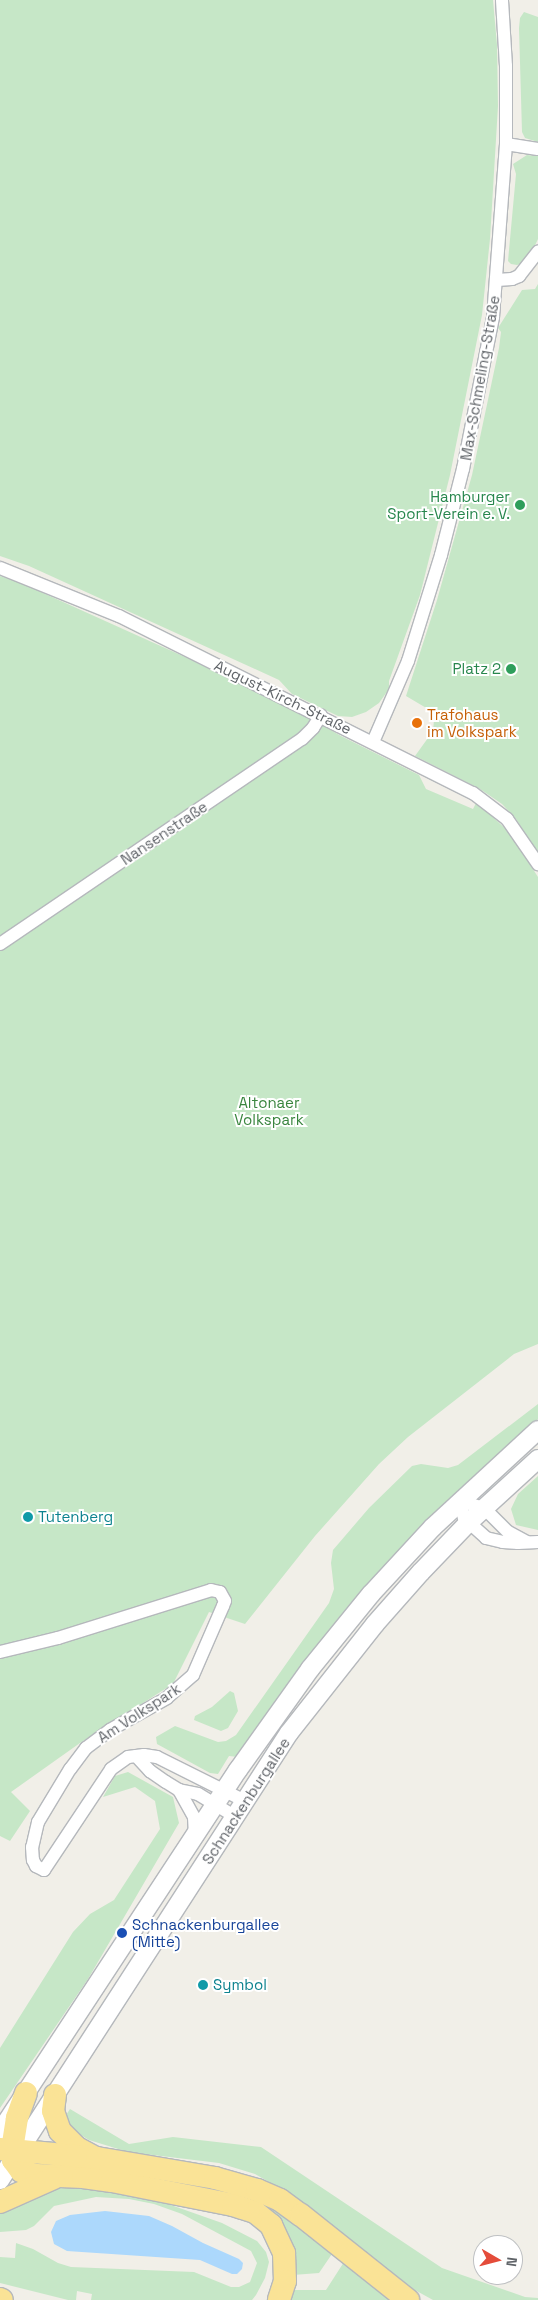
<!DOCTYPE html>
<meta charset="utf-8">
<style>
body{margin:0}
#map{position:relative;width:538px;height:2300px;overflow:hidden;background:#f1efe8;font-family:"Space Grotesk",sans-serif}
div>[style]{position:absolute}
[style*='--x']{left:calc(var(--x)*1px);top:calc(var(--y)*1px);width:calc(var(--w)*1px);rotate:calc(var(--a)*1deg)}
.green>*{inset:0;background:#c6e7c7}
.water>*{inset:0;background:#acd8fc}
.roads{filter:drop-shadow(1px 0 #b5b8bc) drop-shadow(-1px 0 #b5b8bc) drop-shadow(0 1px #b5b8bc) drop-shadow(0 -1px #b5b8bc)}
.street>*{height:12px;margin:-6px;padding:0 6px;transform-origin:6px;border-radius:6px;background:#fff}
.secondary>*{height:18px;margin:-9px;padding:0 9px;transform-origin:9px;border-radius:9px;background:#fff}
.highway>*{height:22px;margin:-11px;padding:0 11px;transform-origin:11px;border-radius:11px;background:#fae396}
.dots>*{width:14px;height:14px;translate:-50% -50%;box-sizing:border-box;border:2px solid #fff;border-radius:50%}
span{translate:-50% -50%;white-space:nowrap;text-align:center;line-height:1.15;-webkit-text-stroke:4px #fff;paint-order:stroke}
.street-label{font-size:15px;color:#5f6368}
.leisure-label{font-size:15px;color:#27864d}
.right{translate:-100% -50%;text-align:right}
.food-label{font-size:15px;color:#c56008}
.left{translate:0 -50%;text-align:left}
.park-label{font-size:15px;color:#39853e}
.culture-label{font-size:15px;color:#0d838f}
.transit-label{font-size:15px;color:#164399}
.north{position:absolute;left:473px;top:2235px;width:50px;height:50px;box-sizing:border-box;background:#fff;border:1px solid #bfc1c3;border-radius:50%;rotate:98deg;font-size:14px;font-weight:700;line-height:20px;text-align:center;color:#5f6368}
.north::after{content:'';display:block;margin:auto;width:18px;height:22px;background:#e44c3a;clip-path:polygon(50% 0,100% 100%,50% 72%,0 100%)}
</style>
<div id="map">
<div class="green">
<div style="clip-path:polygon(0 0,493px 0,497px 45px,498px 106px,490px 239px,482px 315px,450px 475px,420px 595px,389px 681px,389px 689px,379px 703px,366px 712px,352px 717px,338px 716px,292px 694px,279px 680px,29px 566px,0 556px)"></div>
<div style="clip-path:polygon(524px 12px,538px 17px,538px 142px,525px 138px,522px 132px,519px 28px,520px 18px)"></div>
<div style="clip-path:polygon(527px 155px,538px 156px,538px 239px,530px 256px,523px 263px,517px 265px,511px 264px,508px 261px,516px 174px,513px 164px)"></div>
<div style="clip-path:polygon(538px 284px,538px 854px,516px 819px,502px 804px,480px 789px,415px 756px,433px 731px,434px 720px,428px 709px,406px 696px,437px 600px,472px 475px,499px 348px,501px 332px,498px 328px,522px 290px,535px 289px)"></div>
<div style="clip-path:polygon(0 576px,21px 583px,274px 697px,341px 736px,419px 775px,426px 789px,473px 809px,476px 803px,482px 807px,509px 832px,538px 877px,538px 1344px,514px 1354px,408px 1437px,379px 1464px,315px 1536px,245px 1624px,209px 1612px,173px 1684px,80px 1743px,11px 1792px,30px 1811px,10px 1841px,0 1836px)"></div>
<div style="clip-path:polygon(538px 1404px,538px 1419px,440px 1508px,394px 1557px,319px 1645px,238px 1757px,229px 1756px,218px 1774px,210px 1773px,157px 1744px,156px 1737px,175px 1726px,218px 1742px,226px 1741px,236px 1735px,329px 1603px,334px 1589px,331px 1563px,333px 1550px,369px 1508px,412px 1466px,421px 1464px,448px 1468px,458px 1465px)"></div>
<div style="clip-path:polygon(538px 1476px,538px 1530px,516px 1525px,511px 1509px,518px 1494px)"></div>
<div style="clip-path:polygon(230px 1691px,234px 1693px,238px 1711px,228px 1728px,221px 1731px,194px 1720px,195px 1716px,212px 1707px)"></div>
<div style="clip-path:polygon(128px 1772px,173px 1797px,179px 1823px,88px 1979px,0 2108px,0 2048px,73px 1932px,90px 1914px,114px 1900px,160px 1829px,155px 1801px,135px 1787px,103px 1797px,115px 1776px)"></div>
<div style="clip-path:polygon(70px 2109px,129px 2144px,173px 2137px,261px 2147px,442px 2268px,525px 2297px,538px 2298px,538px 2300px,433px 2300px,404px 2284px,293px 2196px,255px 2174px,219px 2163px,128px 2152px,89px 2140px,73px 2130px,64px 2118px)"></div>
<div style="clip-path:polygon(31px 2163px,217px 2189px,261px 2203px,290px 2217px,334px 2251px,319px 2273px,293px 2275px,275px 2220px)"></div>
<div style="clip-path:polygon(71px 2185px,151px 2198px,222px 2223px,257px 2241px,266px 2252px,269px 2262px,265px 2278px,256px 2295px,252px 2300px,91px 2300px,92px 2294px,77px 2291px,76px 2300px,68px 2300px,0 2283px,0 2257px,15px 2258px,16px 2243px,33px 2249px,58px 2263px,71px 2267px,194px 2272px,231px 2287px,239px 2287px,250px 2282px,257px 2263px,251px 2251px,182px 2214px,154px 2204px,129px 2199px,96px 2197px,54px 2206px,34px 2226px,26px 2230px,0 2232px,0 2214px,34px 2191px)"></div>
<div style="clip-path:polygon(344px 2262px,394px 2300px,287px 2300px,291px 2290px,326px 2290px)"></div>
</div>
<div class="water">
<div style="clip-path:polygon(105px 2211px,149px 2216px,172px 2226px,203px 2243px,239px 2259px,243px 2263px,242px 2269px,237px 2274px,232px 2274px,200px 2260px,67px 2251px,54px 2244px,51px 2232px,56px 2221px,70px 2215px)"></div>
</div>
<div class="roads">
<div class="street">
<div style="--x:506;--y:144;--w:32;--a:9"></div>
<div style="--x:497;--y:280;--w:15;--a:-4"></div>
<div style="--x:512;--y:279;--w:8;--a:-23"></div>
<div style="--x:519;--y:276;--w:31;--a:-52"></div>
<div style="--x:0;--y:568;--w:128;--a:22"></div>
<div style="--x:119;--y:616;--w:396;--a:26.6"></div>
<div style="--x:473;--y:793;--w:43;--a:37.4"></div>
<div style="--x:507;--y:819;--w:55;--a:55.4"></div>
<div style="--x:373;--y:742;--w:88;--a:-66.6"></div>
<div style="--x:408;--y:661;--w:111;--a:-72.7"></div>
<div style="--x:441;--y:555;--w:89;--a:-75.7"></div>
<div style="--x:463;--y:469;--w:155;--a:-78.8"></div>
<div style="--x:493;--y:317;--w:173;--a:-85.7"></div>
<div style="--x:506;--y:144;--w:78;--a:-90"></div>
<div style="--x:506;--y:66;--w:66;--a:-93.5"></div>
<div style="--x:0;--y:944;--w:365;--a:-34.2"></div>
<div style="--x:302;--y:739;--w:16;--a:-45"></div>
<div style="--x:313;--y:728;--w:15;--a:-58"></div>
<div style="--x:527;--y:1542;--w:21;--a:-152"></div>
<div style="--x:508;--y:1532;--w:34;--a:-135"></div>
<div style="--x:484;--y:1508;--w:25;--a:-164"></div>
<div style="--x:460;--y:1501;--w:17;--a:77"></div>
<div style="--x:464;--y:1518;--w:30;--a:42"></div>
<div style="--x:486;--y:1538;--w:17;--a:13"></div>
<div style="--x:503;--y:1542;--w:15;--a:4"></div>
<div style="--x:518;--y:1543;--w:20;--a:-3"></div>
<div style="--x:0;--y:1652;--w:60;--a:-13.6"></div>
<div style="--x:58;--y:1638;--w:160;--a:-17.4"></div>
<div style="--x:211;--y:1590;--w:9;--a:13"></div>
<div style="--x:220;--y:1592;--w:10;--a:61"></div>
<div style="--x:225;--y:1601;--w:5;--a:112"></div>
<div style="--x:223;--y:1606;--w:75;--a:113.5"></div>
<div style="--x:193;--y:1675;--w:35;--a:139"></div>
<div style="--x:167;--y:1698;--w:65;--a:150.7"></div>
<div style="--x:110;--y:1730;--w:30;--a:143"></div>
<div style="--x:86;--y:1748;--w:26;--a:127"></div>
<div style="--x:70;--y:1769;--w:62;--a:121.1"></div>
<div style="--x:38;--y:1822;--w:26;--a:103"></div>
<div style="--x:32;--y:1847;--w:13;--a:86"></div>
<div style="--x:33;--y:1860;--w:7;--a:63"></div>
<div style="--x:36;--y:1866;--w:9;--a:27"></div>
<div style="--x:44;--y:1870;--w:121;--a:-56.4"></div>
<div style="--x:111;--y:1769;--w:21;--a:-35"></div>
<div style="--x:128;--y:1757;--w:16;--a:-7"></div>
<div style="--x:144;--y:1755;--w:13;--a:9"></div>
<div style="--x:157;--y:1757;--w:98;--a:26.6"></div>
<div style="--x:136;--y:1756;--w:21;--a:47"></div>
<div style="--x:150;--y:1771;--w:19;--a:35"></div>
<div style="--x:166;--y:1782;--w:15;--a:32"></div>
<div style="--x:179;--y:1790;--w:19;--a:12"></div>
<div style="--x:198;--y:1794;--w:44;--a:31.2"></div>
<div style="--x:179;--y:1790;--w:31;--a:61"></div>
<div style="--x:194;--y:1817;--w:19;--a:87"></div>
</div>
<div class="secondary">
<div style="--x:0;--y:2132;--w:433;--a:-56.7"></div>
<div style="--x:238;--y:1770;--w:124;--a:-54.5"></div>
<div style="--x:310;--y:1669;--w:97;--a:-50.9"></div>
<div style="--x:371;--y:1594;--w:91;--a:-47.2"></div>
<div style="--x:433;--y:1527;--w:143;--a:-42.7"></div>
<div style="--x:0;--y:2180;--w:532;--a:-57.12"></div>
<div style="--x:289;--y:1733;--w:139;--a:-51.7"></div>
<div style="--x:375;--y:1624;--w:69;--a:-48.5"></div>
<div style="--x:421;--y:1572;--w:68;--a:-46.2"></div>
<div style="--x:468;--y:1523;--w:95;--a:-42.4"></div>
</div>
<div class="highway">
<div style="--x:26;--y:2093;--w:27;--a:110"></div>
<div style="--x:17;--y:2118;--w:31;--a:99"></div>
<div style="--x:12;--y:2149;--w:11;--a:85"></div>
<div style="--x:13;--y:2160;--w:14;--a:54"></div>
<div style="--x:21;--y:2171;--w:16;--a:15"></div>
<div style="--x:36;--y:2175;--w:47;--a:2.4"></div>
<div style="--x:83;--y:2177;--w:29;--a:8"></div>
<div style="--x:112;--y:2181;--w:123;--a:11.2"></div>
<div style="--x:233;--y:2205;--w:23;--a:18"></div>
<div style="--x:255;--y:2212;--w:21;--a:39"></div>
<div style="--x:271;--y:2225;--w:31;--a:65"></div>
<div style="--x:284;--y:2253;--w:28;--a:88"></div>
<div style="--x:285;--y:2281;--w:20;--a:108"></div>
<div style="--x:55;--y:2095;--w:16;--a:97"></div>
<div style="--x:53;--y:2111;--w:21;--a:71"></div>
<div style="--x:60;--y:2131;--w:24;--a:45"></div>
<div style="--x:77;--y:2148;--w:19;--a:28"></div>
<div style="--x:0;--y:2149;--w:97;--a:5.3"></div>
<div style="--x:97;--y:2158;--w:120;--a:9.6"></div>
<div style="--x:215;--y:2178;--w:44;--a:15.9"></div>
<div style="--x:257;--y:2190;--w:25;--a:23"></div>
<div style="--x:280;--y:2200;--w:26;--a:36"></div>
<div style="--x:301;--y:2215;--w:137;--a:38.5"></div>
<div style="--x:0;--y:2202;--w:59;--a:-24"></div>
<div style="--x:0;--y:2299;--w:2;--a:27"></div>
</div>
</div>
<div class="dots">
<div style="left:520px;top:505px;background:#2e9e5b"></div>
<div style="left:511px;top:669px;background:#2e9e5b"></div>
<div style="left:417px;top:723px;background:#e8710a"></div>
<div style="left:28px;top:1517px;background:#0f9aa8"></div>
<div style="left:122px;top:1933px;background:#1a4fb4"></div>
<div style="left:203px;top:1985px;background:#0f9aa8"></div>
</div>
<div class="street-label">
<span style="left:480px;top:378px;rotate:-80deg">Max-Schmeling-Straße</span>
<span style="left:283px;top:697px;rotate:26deg">August-Kirch-Straße</span>
<span style="left:164px;top:833px;rotate:-34deg">Nansenstraße</span>
<span style="left:139px;top:1713px;rotate:-33deg">Am Volkspark</span>
<span style="left:246px;top:1801px;rotate:-57deg">Schnackenburgallee</span>
</div>
<div class="leisure-label">
<span class="right" style="left:510px;top:505px">Hamburger<br>Sport-Verein e. V.</span>
<span class="right" style="left:501px;top:669px">Platz 2</span>
</div>
<div class="food-label">
<span class="left" style="left:427px;top:723px">Trafohaus<br>im Volkspark</span>
</div>
<div class="park-label">
<span style="left:269px;top:1111px">Altonaer<br>Volkspark</span>
</div>
<div class="culture-label">
<span class="left" style="left:38px;top:1517px">Tutenberg</span>
<span class="left" style="left:213px;top:1985px">Symbol</span>
</div>
<div class="transit-label">
<span class="left" style="left:132px;top:1933px">Schnackenburgallee<br>(Mitte)</span>
</div>
<div class="north">N</div>
</div>
